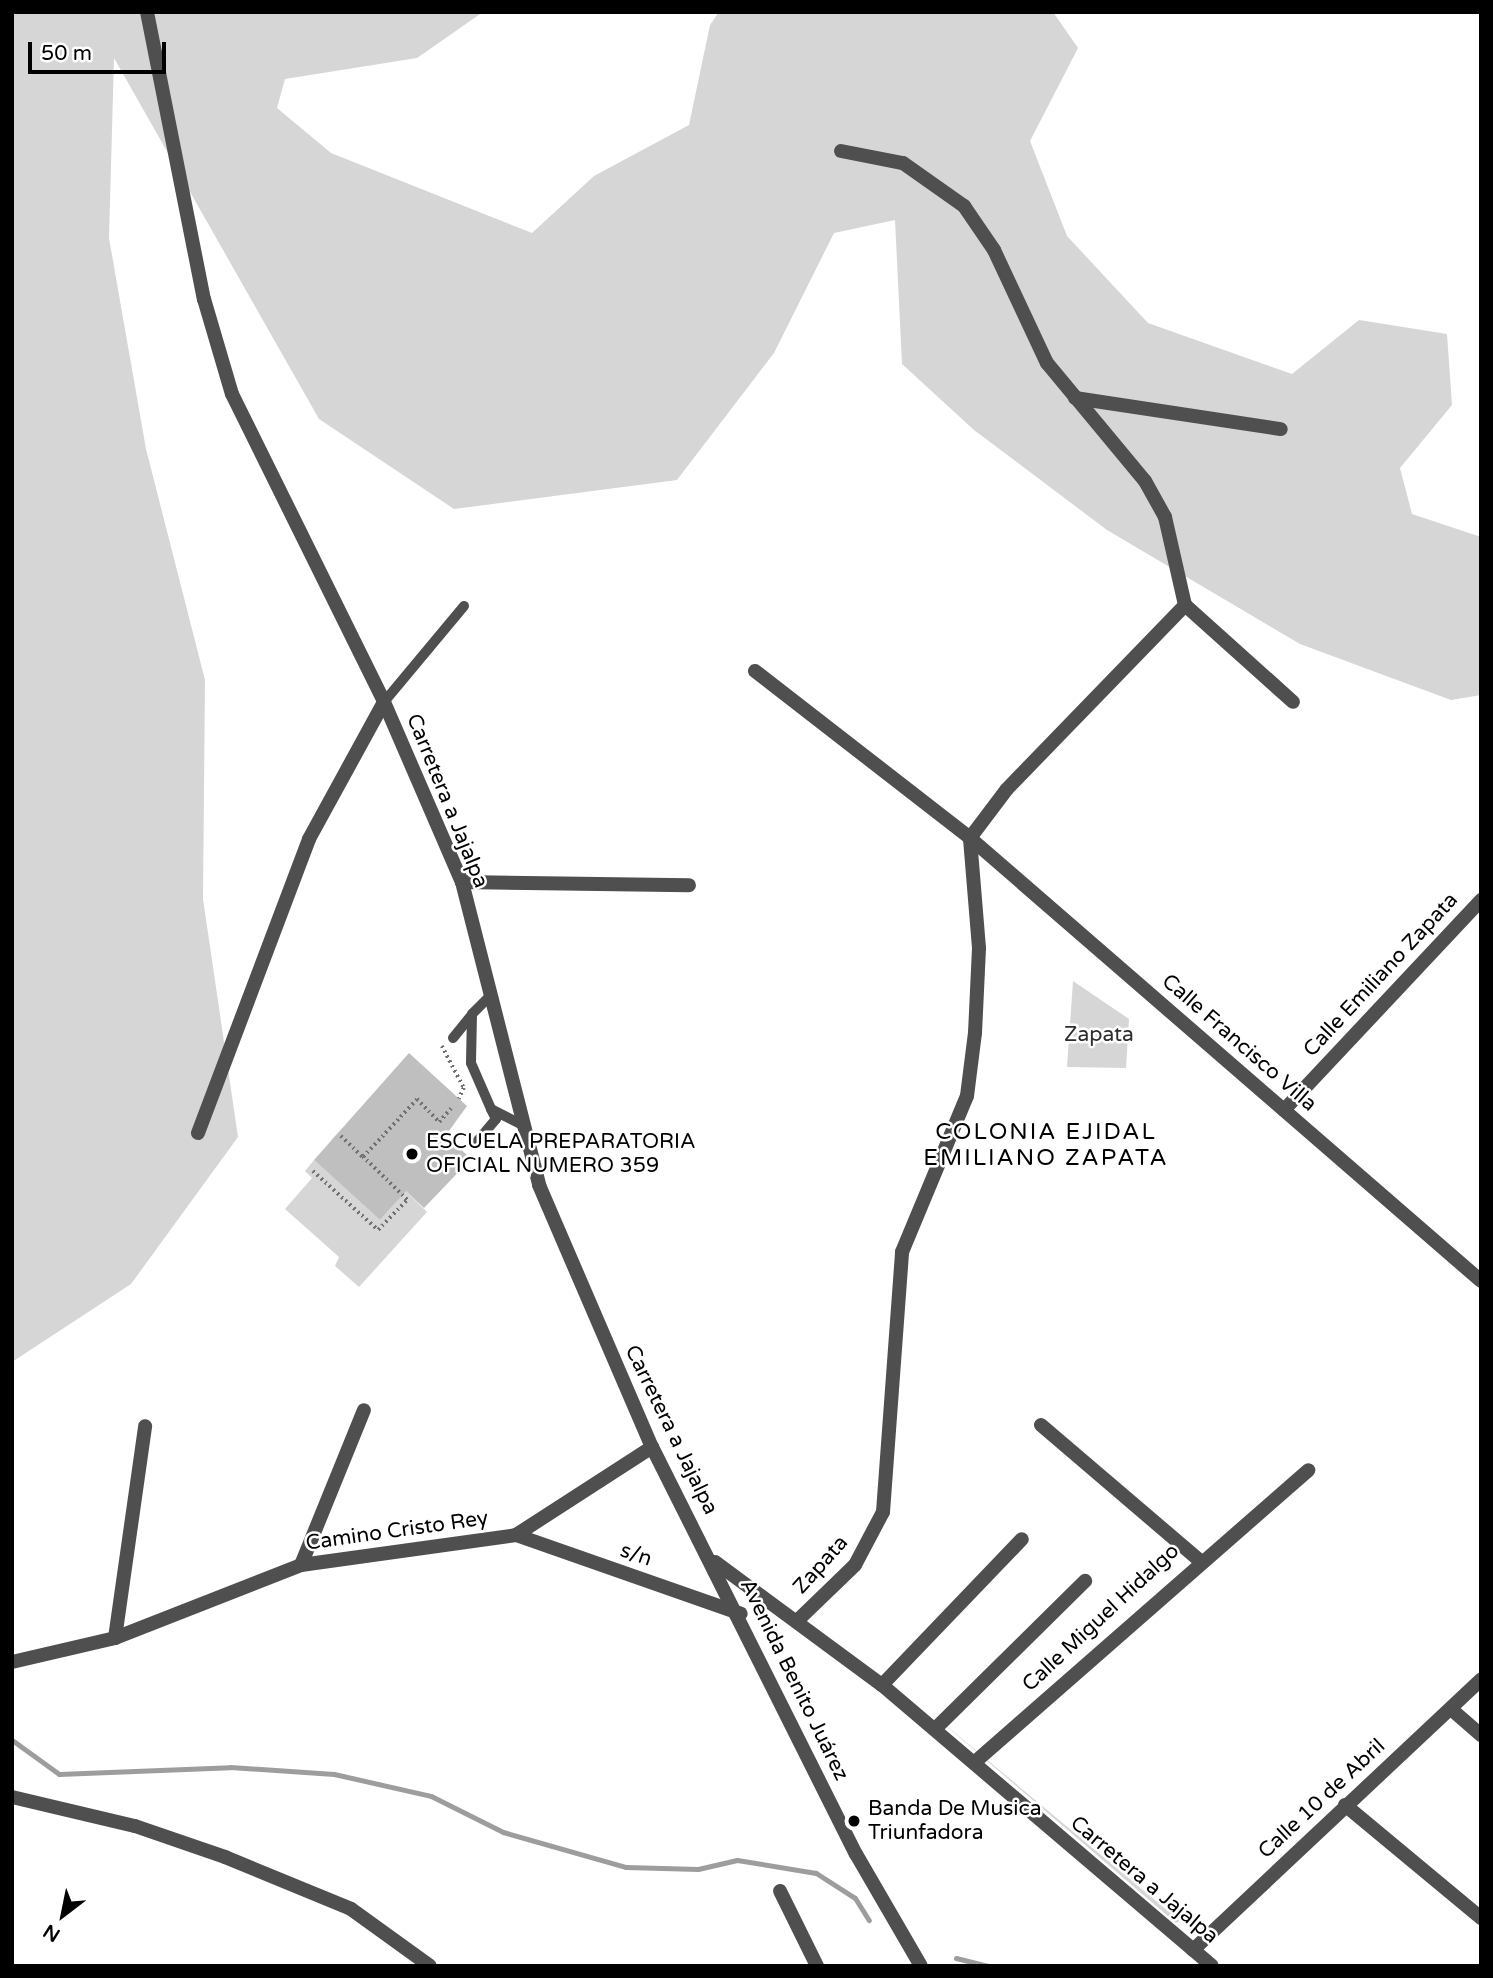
<!DOCTYPE html>
<meta charset="utf-8">
<style>
body{margin:0}
#map{position:relative;width:1493px;height:1978px;overflow:hidden;background:#fff;font-family:"Varela Round",sans-serif}
div>[style]{position:absolute}
[style*='--x']{left:calc(var(--x)*1px);top:calc(var(--y)*1px);width:calc(var(--w)*1px);rotate:calc(var(--a)*1deg)}
.green>*{inset:0;background:#d6d6d6}
.stream>*{height:5px;margin:-2.5px;padding:0 2.5px;transform-origin:2.5px;border-radius:2.5px;background:#9d9d9d}
.building>*{inset:0;background:#bfbfbf}
.path>*{height:3.5px;margin-top:-1.75px;transform-origin:0;background:repeating-linear-gradient(90deg,#717171 0 2px,transparent 0 5.5px)}
.service>*{height:10px;margin:-5px;padding:0 5px;transform-origin:5px;border-radius:5px;background:#4f4f4f}
.minor>*{height:14px;margin:-7px;padding:0 7px;transform-origin:7px;border-radius:7px;background:#4f4f4f}
.tertiary>*{height:14px;margin:-7px;padding:0 7px;transform-origin:7px;border-radius:7px;background:#4f4f4f}
.dots>*{width:19px;height:19px;translate:-50% -50%;box-sizing:border-box;border:4px solid #fff;border-radius:50%}
span{translate:-50% -50%;white-space:nowrap;text-align:center;line-height:1.15;-webkit-text-stroke:5px #fff;paint-order:stroke}
.street-label{font-size:21px;color:#000}
.park-label{font-size:21px;color:#2d2d2d}
.poi-label{font-size:21px;color:#000}
.left{translate:0 -50%;text-align:left}
.neighbourhood-label{font-size:23px;color:#000;letter-spacing:2px}
.frame{position:absolute;inset:0;border:14px solid #000;pointer-events:none}
.north{position:absolute;left:28px;top:1880px;width:70px;height:70px;-webkit-text-stroke:5px #fff;paint-order:stroke;rotate:212deg;font-size:19px;font-weight:700;line-height:28px;text-align:center;color:#000}
.north::after{content:'';display:block;margin:auto;width:24px;height:32px;background:#000;clip-path:polygon(50% 0,100% 100%,50% 72%,0 100%)}
.scale{position:absolute;left:28px;top:42px;width:138px;height:32px;box-sizing:border-box;border:4px solid #000;border-top:0;padding-left:9px;font-size:21px;line-height:24px;white-space:nowrap;color:#000;-webkit-text-stroke:5px #fff;paint-order:stroke}
</style>
<div id="map">
<div class="green">
<div style="clip-path:polygon(12px 12px,483px 12px,417px 58px,285px 79px,277px 108px,331px 153px,532px 233px,594px 176px,689px 125px,710px 25px,719px 12px,1053px 12px,1078px 48px,1030px 141px,1067px 236px,1148px 323px,1292px 374px,1359px 320px,1447px 334px,1452px 405px,1400px 468px,1412px 514px,1481px 537px,1481px 695px,1451px 700px,1300px 644px,1107px 530px,974px 430px,902px 364px,895px 220px,834px 233px,774px 353px,677px 480px,454px 509px,319px 419px,114px 58px,109px 238px,146px 449px,205px 680px,203px 899px,238px 1137px,131px 1284px,12px 1362px)"></div>
<div style="clip-path:polygon(1073px 981px,1129px 1019px,1126px 1068px,1067px 1067px)"></div>
<div style="clip-path:polygon(343px 1128px,427px 1212px,359px 1287px,335px 1266px,339px 1257px,285px 1209px,312px 1178px,305px 1171px,314px 1160px,380px 1220px,397px 1201px,332px 1139px)"></div>
<div style="clip-path:polygon(930px 1712px,1180px 1921px,1176px 1923px)"></div>
</div>
<div class="stream">
<div style="--x:12;--y:1740;--w:58;--a:35.9"></div>
<div style="--x:59;--y:1774;--w:171;--a:-2.3"></div>
<div style="--x:230;--y:1767;--w:104;--a:3.9"></div>
<div style="--x:334;--y:1774;--w:99;--a:12.8"></div>
<div style="--x:431;--y:1796;--w:80;--a:26.6"></div>
<div style="--x:503;--y:1832;--w:128;--a:15.9"></div>
<div style="--x:626;--y:1867;--w:72;--a:1.6"></div>
<div style="--x:698;--y:1869;--w:40;--a:-13"></div>
<div style="--x:737;--y:1860;--w:80;--a:9.3"></div>
<div style="--x:816;--y:1873;--w:46;--a:32.7"></div>
<div style="--x:855;--y:1898;--w:26;--a:58"></div>
<div style="--x:956;--y:1958;--w:34;--a:14"></div>
</div>
<div class="building">
<div style="clip-path:polygon(409px 1053px,467px 1106px,446px 1135px,471px 1159px,424px 1208px,406px 1191px,380px 1220px,314px 1160px)"></div>
</div>
<div class="path">
<div style="--x:442;--y:1046;--w:47;--a:62.4"></div>
<div style="--x:464;--y:1088;--w:12;--a:114"></div>
<div style="--x:341;--y:1136;--w:30;--a:44"></div>
<div style="--x:313;--y:1171;--w:88;--a:42.2"></div>
<div style="--x:378;--y:1230;--w:42;--a:-46"></div>
<div style="--x:407;--y:1200;--w:62;--a:-135.7"></div>
<div style="--x:363;--y:1157;--w:79;--a:-47"></div>
<div style="--x:417;--y:1099;--w:32;--a:46"></div>
<div style="--x:439;--y:1122;--w:18;--a:-49"></div>
</div>
<div class="service">
<div style="--x:384;--y:702;--w:125;--a:-50.2"></div>
<div style="--x:487;--y:999;--w:21;--a:135"></div>
<div style="--x:472;--y:1014;--w:49;--a:91.2"></div>
<div style="--x:471;--y:1063;--w:50;--a:66.5"></div>
<div style="--x:491;--y:1109;--w:36;--a:27"></div>
<div style="--x:453;--y:1038;--w:27;--a:-51"></div>
<div style="--x:475;--y:1144;--w:33;--a:-50"></div>
<div style="--x:496;--y:1119;--w:11;--a:-117"></div>
</div>
<div class="minor">
<div style="--x:841;--y:151;--w:63;--a:11"></div>
<div style="--x:903;--y:163;--w:75;--a:35.2"></div>
<div style="--x:964;--y:206;--w:53;--a:55.7"></div>
<div style="--x:994;--y:250;--w:125;--a:64.9"></div>
<div style="--x:1047;--y:363;--w:153;--a:50.3"></div>
<div style="--x:1145;--y:481;--w:41;--a:60.9"></div>
<div style="--x:1165;--y:517;--w:90;--a:77.2"></div>
<div style="--x:1185;--y:605;--w:145;--a:41.9"></div>
<div style="--x:1075;--y:398;--w:208;--a:8.6"></div>
<div style="--x:755;--y:671;--w:272;--a:37.8"></div>
<div style="--x:970;--y:838;--w:676;--a:40.92"></div>
<div style="--x:970;--y:838;--w:61;--a:-52.9"></div>
<div style="--x:1007;--y:789;--w:256;--a:-45.9"></div>
<div style="--x:462;--y:882;--w:227;--a:0.8"></div>
<div style="--x:1284;--y:1110;--w:288;--a:-46.8"></div>
<div style="--x:198;--y:1133;--w:314;--a:-69.3"></div>
<div style="--x:309;--y:839;--w:156;--a:-61.3"></div>
<div style="--x:1041;--y:1425;--w:208;--a:40.5"></div>
<div style="--x:516;--y:1535;--w:238;--a:19.3"></div>
<div style="--x:301;--y:1565;--w:167;--a:-67.9"></div>
<div style="--x:798;--y:1620;--w:79;--a:-44"></div>
<div style="--x:855;--y:1565;--w:60;--a:-62.2"></div>
<div style="--x:883;--y:1512;--w:261;--a:-85.8"></div>
<div style="--x:902;--y:1252;--w:169;--a:-67.4"></div>
<div style="--x:967;--y:1096;--w:64;--a:-82.8"></div>
<div style="--x:975;--y:1033;--w:85;--a:-87.3"></div>
<div style="--x:979;--y:948;--w:110;--a:-94.7"></div>
<div style="--x:115;--y:1638;--w:214;--a:-81.9"></div>
<div style="--x:12;--y:1662;--w:106;--a:-13.1"></div>
<div style="--x:115;--y:1638;--w:200;--a:-21.4"></div>
<div style="--x:301;--y:1565;--w:217;--a:-7.9"></div>
<div style="--x:516;--y:1535;--w:162;--a:-32.9"></div>
<div style="--x:882;--y:1685;--w:202;--a:-46.2"></div>
<div style="--x:1451;--y:1709;--w:40;--a:41"></div>
<div style="--x:935;--y:1729;--w:211;--a:-44.6"></div>
<div style="--x:975;--y:1762;--w:443;--a:-41.2"></div>
<div style="--x:12;--y:1797;--w:126;--a:13.3"></div>
<div style="--x:135;--y:1826;--w:95;--a:19"></div>
<div style="--x:225;--y:1857;--w:136;--a:22.4"></div>
<div style="--x:351;--y:1909;--w:97;--a:35.8"></div>
<div style="--x:1345;--y:1805;--w:177;--a:39.7"></div>
<div style="--x:780;--y:1891;--w:84;--a:63.7"></div>
<div style="--x:1193;--y:1950;--w:395;--a:-43.2"></div>
</div>
<div class="tertiary">
<div style="--x:147;--y:12;--w:293;--a:78.8"></div>
<div style="--x:204;--y:299;--w:99;--a:73.6"></div>
<div style="--x:232;--y:394;--w:343;--a:63.7"></div>
<div style="--x:384;--y:702;--w:196;--a:66.6"></div>
<div style="--x:462;--y:882;--w:313;--a:75.7"></div>
<div style="--x:539;--y:1185;--w:285;--a:66.7"></div>
<div style="--x:652;--y:1447;--w:455;--a:63.4"></div>
<div style="--x:856;--y:1854;--w:129;--a:59.9"></div>
<div style="--x:715;--y:1562;--w:207;--a:36.4"></div>
<div style="--x:882;--y:1685;--w:433;--a:40.4"></div>
</div>
<div class="dots">
<div style="left:412px;top:1154px;background:#000"></div>
<div style="left:854px;top:1821px;background:#000"></div>
</div>
<div class="street-label">
<span style="left:447px;top:801px;rotate:68deg">Carretera a Jajalpa</span>
<span style="left:1381px;top:975px;rotate:-47deg">Calle Emiliano Zapata</span>
<span style="left:1239px;top:1043px;rotate:41deg">Calle Francisco Villa</span>
<span style="left:671px;top:1430px;rotate:64deg">Carretera a Jajalpa</span>
<span style="left:397px;top:1531px;rotate:-8deg">Camino Cristo Rey</span>
<span style="left:636px;top:1555px;rotate:19deg">s/n</span>
<span style="left:821px;top:1565px;rotate:-48deg">Zapata</span>
<span style="left:1101px;top:1618px;rotate:-43deg">Calle Miguel Hidalgo</span>
<span style="left:794px;top:1680px;rotate:64deg">Avenida Benito Juárez</span>
<span style="left:1322px;top:1799px;rotate:-43deg">Calle 10 de Abril</span>
<span style="left:1144px;top:1880px;rotate:40deg">Carretera a Jajalpa</span>
</div>
<div class="park-label">
<span style="left:1099px;top:1035px">Zapata</span>
</div>
<div class="poi-label">
<span class="left" style="left:426px;top:1154px">ESCUELA PREPARATORIA<br>OFICIAL NUMERO 359</span>
<span class="left" style="left:868px;top:1821px">Banda De Musica<br>Triunfadora</span>
</div>
<div class="neighbourhood-label">
<span style="left:1046px;top:1145px">COLONIA EJIDAL<br>EMILIANO ZAPATA</span>
</div>
<div class="frame"></div>
<div class="north">N</div>
<div class="scale">50 m</div>
</div>
